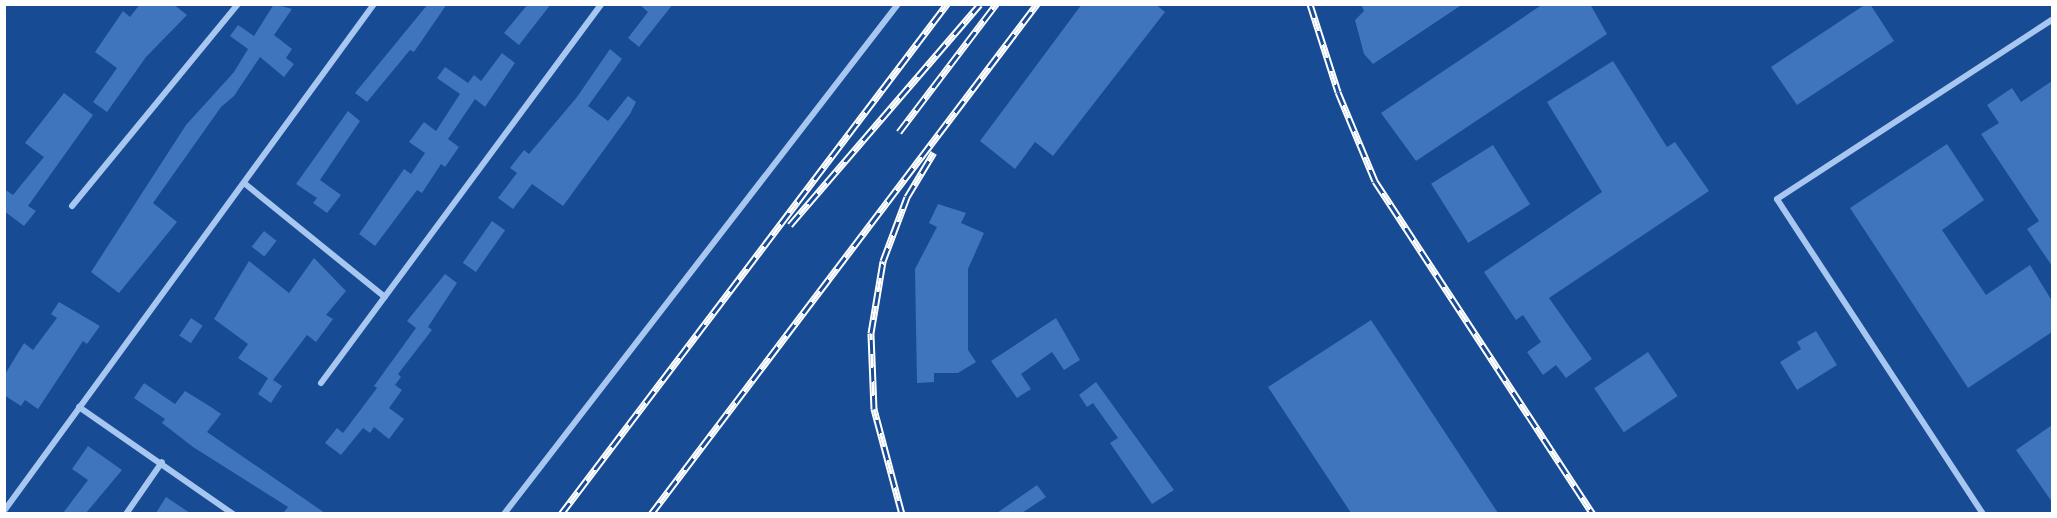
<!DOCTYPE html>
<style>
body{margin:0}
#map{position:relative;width:2057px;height:518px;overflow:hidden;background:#174b94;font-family:Lato,sans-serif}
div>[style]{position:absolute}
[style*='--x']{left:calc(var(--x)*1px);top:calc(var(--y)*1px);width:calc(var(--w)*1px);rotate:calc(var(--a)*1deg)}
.building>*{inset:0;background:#3f75bc;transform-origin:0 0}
.minor>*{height:6px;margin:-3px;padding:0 3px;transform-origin:3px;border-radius:3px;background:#a7c7f1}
.rail>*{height:7px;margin-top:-3.5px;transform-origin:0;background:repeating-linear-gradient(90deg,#174b94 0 14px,#fff 0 28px);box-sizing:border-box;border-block:2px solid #fff}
span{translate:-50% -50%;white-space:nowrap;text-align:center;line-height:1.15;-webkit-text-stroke:5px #174b94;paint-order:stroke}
.frame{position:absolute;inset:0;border:6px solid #fff;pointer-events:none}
</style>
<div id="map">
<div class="building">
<div style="clip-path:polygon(140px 4px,173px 4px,187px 15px,146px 57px,107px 112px,93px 102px,117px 68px,95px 52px,123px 11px,130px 17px)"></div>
<div style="clip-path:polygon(274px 4px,292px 9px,274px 35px,292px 49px,286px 58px,294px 64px,284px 77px,260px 57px,234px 96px,221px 107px,153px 203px,177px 222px,119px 293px,91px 272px,186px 125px,234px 72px,248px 49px,230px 36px,238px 25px,254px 36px)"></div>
<div style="clip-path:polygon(428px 4px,447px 4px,414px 52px,410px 50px,367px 102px,355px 93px)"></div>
<div style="clip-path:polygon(528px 4px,551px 4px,519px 45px,504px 33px)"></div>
<div style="clip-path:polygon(639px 4px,673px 4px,639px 47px,628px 38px,648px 12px)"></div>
<div style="clip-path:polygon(1082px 4px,1155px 4px,1165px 12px,1053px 156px,1035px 142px,1015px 169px,980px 141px)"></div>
<div style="clip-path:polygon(1361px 4px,1463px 4px,1373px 64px,1364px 54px,1355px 20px,1364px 11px)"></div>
<div style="clip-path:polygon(1543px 4px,1590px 4px,1607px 34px,1416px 161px,1381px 113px)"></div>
<div style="clip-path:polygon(1866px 4px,1870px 4px,1894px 41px,1797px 105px,1771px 67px)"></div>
<div style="clip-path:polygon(610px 49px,622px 59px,588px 106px,608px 121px,628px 96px,636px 102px,630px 114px,563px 206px,532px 184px,513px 209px,498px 198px,517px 173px,510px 168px,524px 150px,529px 154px,577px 97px)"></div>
<div style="clip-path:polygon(502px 53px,515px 63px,485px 107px,475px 99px,448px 139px,459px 147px,445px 167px,441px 164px,422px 193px,417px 190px,375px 246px,359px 234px,404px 169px,411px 174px,425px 153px,409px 142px,424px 122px,436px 131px,460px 94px,437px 78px,445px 67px,468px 83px,474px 75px,481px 81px)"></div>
<div style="clip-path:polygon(1613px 61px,1667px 147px,1675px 142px,1709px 191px,1549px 298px,1592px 359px,1566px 378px,1556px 365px,1543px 375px,1527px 352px,1541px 342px,1523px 315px,1516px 320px,1484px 272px,1602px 192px,1547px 102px)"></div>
<div style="clip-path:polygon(2052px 81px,2052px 266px,2027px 229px,2039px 221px,1981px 134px,1999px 123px,1987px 105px,2012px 88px,2021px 102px)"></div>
<div style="clip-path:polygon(64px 93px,93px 115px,28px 206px,36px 211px,24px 226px,4px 211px,4px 189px,13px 195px,44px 157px,25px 143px)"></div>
<div style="clip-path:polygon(348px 111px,360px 121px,320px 180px,341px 195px,327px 213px,313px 203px,317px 198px,296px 184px)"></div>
<div style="clip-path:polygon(1947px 144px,1984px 200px,1942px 230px,1986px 295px,2030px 265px,2052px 301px,2052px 332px,1968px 388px,1850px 208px)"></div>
<div style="left:1493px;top:145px;width:70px;height:73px;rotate:58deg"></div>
<div style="clip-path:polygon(938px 204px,966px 213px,961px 223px,984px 233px,968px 269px,968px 350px,976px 362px,958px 373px,934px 373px,934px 382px,917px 383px,915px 269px,937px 227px,929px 223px)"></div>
<div style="left:492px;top:221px;width:16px;height:51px;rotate:35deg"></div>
<div style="left:264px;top:231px;width:16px;height:20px;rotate:38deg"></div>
<div style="clip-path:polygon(314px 258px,346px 291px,326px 315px,333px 319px,316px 342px,307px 335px,273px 380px,282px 386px,271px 403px,258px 394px,268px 378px,238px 358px,248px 344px,214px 319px,249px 261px,289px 293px)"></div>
<div style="clip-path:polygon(445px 274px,457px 283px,428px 327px,432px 330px,398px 374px,401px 377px,395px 385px,402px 390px,389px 408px,404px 419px,389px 439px,374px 427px,370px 433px,363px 428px,341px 455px,325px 443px,337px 428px,343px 433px,377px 388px,374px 386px,416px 328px,407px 321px)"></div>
<div style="clip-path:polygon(59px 302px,100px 326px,87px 344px,83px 341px,38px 409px,25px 400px,21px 406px,4px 395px,4px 376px,24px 343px,33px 350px,57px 318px,51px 314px)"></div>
<div style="left:191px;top:318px;width:14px;height:21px;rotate:34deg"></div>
<div style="clip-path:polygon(1056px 318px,1080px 360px,1064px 370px,1052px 352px,1021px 374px,1031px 389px,1017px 398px,991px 361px)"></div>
<div style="clip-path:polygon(1371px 320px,1498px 513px,1351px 513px,1268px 387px)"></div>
<div style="clip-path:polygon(1816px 331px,1837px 365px,1797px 390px,1780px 362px,1801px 349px,1797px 342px)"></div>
<div style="left:1648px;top:352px;width:53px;height:65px;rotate:56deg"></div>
<div style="clip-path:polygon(1096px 382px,1174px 490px,1152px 504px,1110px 443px,1118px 438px,1093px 403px,1087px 407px,1079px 395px)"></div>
<div style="clip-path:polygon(144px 383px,175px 404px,185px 391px,211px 407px,221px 414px,207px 432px,325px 513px,283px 513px,288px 507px,193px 447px,162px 423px,165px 419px,134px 398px)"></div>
<div style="clip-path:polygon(2052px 425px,2052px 502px,2016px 450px)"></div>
<div style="clip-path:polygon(88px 446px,122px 470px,86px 513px,63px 513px,88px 480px,72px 469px)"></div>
<div style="clip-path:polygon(1037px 485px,1046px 497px,1022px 513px,997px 513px)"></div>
<div style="clip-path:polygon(166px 497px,190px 513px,156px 513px)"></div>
</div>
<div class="minor">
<div style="--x:244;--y:183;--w:181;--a:39"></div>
<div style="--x:72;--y:206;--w:261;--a:-50.6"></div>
<div style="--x:321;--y:383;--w:471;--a:-53.5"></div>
<div style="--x:79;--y:407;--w:188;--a:34.8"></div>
<div style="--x:4;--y:511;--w:628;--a:-53.88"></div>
<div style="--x:126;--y:514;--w:63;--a:-55.3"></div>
<div style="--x:504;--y:514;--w:644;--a:-52.31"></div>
<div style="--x:1983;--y:514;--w:376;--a:-123.2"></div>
<div style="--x:1777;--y:199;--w:328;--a:-33.1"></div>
</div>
<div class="rail">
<div style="--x:1310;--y:4;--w:92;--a:72.3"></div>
<div style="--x:1338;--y:92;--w:96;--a:67.4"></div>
<div style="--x:1375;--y:181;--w:398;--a:56.8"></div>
<div style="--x:899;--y:132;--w:161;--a:-52.8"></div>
<div style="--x:790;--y:225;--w:291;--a:-49.3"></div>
<div style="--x:561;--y:514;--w:640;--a:-52.88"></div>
<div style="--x:651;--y:514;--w:640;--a:-52.88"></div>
<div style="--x:902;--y:514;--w:109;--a:-104.9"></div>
<div style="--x:874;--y:409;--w:76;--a:-92.3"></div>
<div style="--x:871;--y:333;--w:73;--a:-80.5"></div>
<div style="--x:883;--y:261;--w:68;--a:-69.4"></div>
<div style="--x:907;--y:197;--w:52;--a:-59"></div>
</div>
<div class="frame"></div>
</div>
